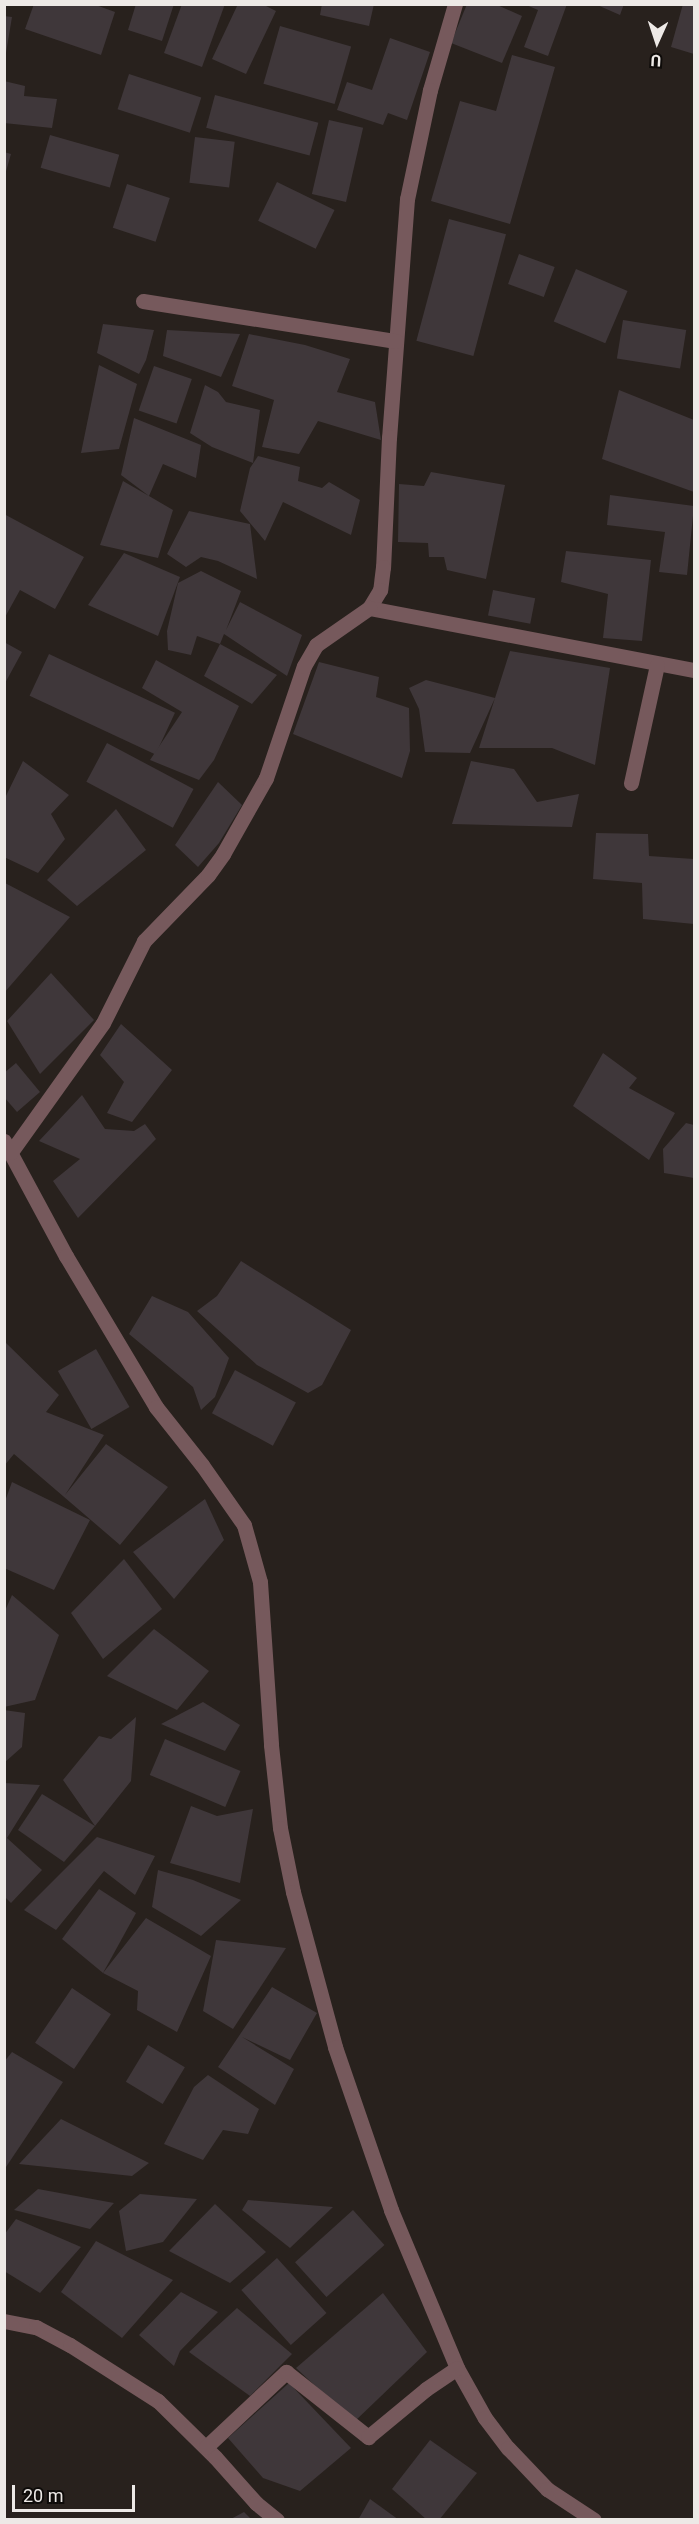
<!DOCTYPE html>
<style>
body{margin:0}
#map{position:relative;width:699px;height:2524px;overflow:hidden;background:#28211d;font-family:Roboto,sans-serif}
div>[style]{position:absolute}
[style*='--x']{left:calc(var(--x)*1px);top:calc(var(--y)*1px);width:calc(var(--w)*1px);rotate:calc(var(--a)*1deg)}
.building>*{inset:0;background:#3f373a;transform-origin:0 0}
.street>*{height:15px;margin:-7.5px;padding:0 7.5px;transform-origin:7.5px;border-radius:7.5px;background:#76595c}
span{translate:-50% -50%;white-space:nowrap;text-align:center;line-height:1.15;-webkit-text-stroke:4.5px #0e0b09;paint-order:stroke}
.frame{position:absolute;inset:0;border:6px solid #ede9e6;pointer-events:none}
.north{position:absolute;left:627px;top:12px;width:60px;height:60px;-webkit-text-stroke:4px #0e0b09;paint-order:stroke;rotate:183deg;font-size:16px;font-weight:700;line-height:24px;text-align:center;color:#ede9e6}
.north::after{content:'';display:block;margin:auto;width:21px;height:27px;background:#ede9e6;clip-path:polygon(50% 0,100% 100%,50% 72%,0 100%)}
.scale{position:absolute;left:12px;top:2485px;width:123px;height:27px;box-sizing:border-box;border:3px solid #ede9e6;border-top:0;padding-left:8px;font-size:18px;line-height:21px;white-space:nowrap;color:#ede9e6;-webkit-text-stroke:4px #0e0b09;paint-order:stroke}
</style>
<div id="map">
<div class="building">
<div style="clip-path:polygon(34px 4px,93px 4px,115px 12px,101px 55px,25px 29px)"></div>
<div style="clip-path:polygon(136px 4px,174px 4px,162px 41px,128px 30px)"></div>
<div style="clip-path:polygon(182px 4px,225px 4px,202px 67px,164px 53px)"></div>
<div style="clip-path:polygon(238px 4px,262px 4px,276px 11px,246px 74px,212px 59px)"></div>
<div style="clip-path:polygon(322px 4px,374px 4px,369px 26px,320px 15px)"></div>
<div style="clip-path:polygon(467px 4px,495px 4px,522px 16px,502px 63px,451px 43px)"></div>
<div style="clip-path:polygon(524px 4px,567px 4px,548px 56px,524px 47px,538px 10px)"></div>
<div style="clip-path:polygon(595px 4px,624px 4px,620px 15px)"></div>
<div style="clip-path:polygon(683px 4px,694px 4px,694px 54px,671px 47px)"></div>
<div style="clip-path:polygon(4px 16px,12px 17px,6px 53px,4px 52px)"></div>
<div style="left:280px;top:26px;width:74px;height:60px;rotate:16deg"></div>
<div style="clip-path:polygon(390px 38px,430px 52px,407px 120px,388px 113px,383px 125px,337px 110px,347px 82px,372px 90px)"></div>
<div style="clip-path:polygon(512px 55px,555px 67px,510px 224px,431px 201px,460px 101px,496px 111px)"></div>
<div style="left:129px;top:74px;width:76px;height:37px;rotate:18deg"></div>
<div style="clip-path:polygon(4px 81px,25px 86px,24px 96px,57px 99px,52px 128px,4px 123px)"></div>
<div style="left:215px;top:95px;width:107px;height:34px;rotate:15deg"></div>
<div style="left:329px;top:120px;width:35px;height:76px;rotate:13deg"></div>
<div style="left:50px;top:135px;width:72px;height:34px;rotate:16deg"></div>
<div style="left:195px;top:137px;width:40px;height:46px;rotate:7deg"></div>
<div style="clip-path:polygon(4px 152px,11px 154px,5px 175px,4px 175px)"></div>
<div style="left:277px;top:182px;width:64px;height:43px;rotate:26deg"></div>
<div style="left:127px;top:184px;width:45px;height:46px;rotate:18deg"></div>
<div style="left:449px;top:219px;width:59px;height:126px;rotate:15deg"></div>
<div style="left:519px;top:254px;width:38px;height:32px;rotate:20deg"></div>
<div style="left:576px;top:269px;width:56px;height:57px;rotate:23deg"></div>
<div style="left:623px;top:320px;width:64px;height:39px;rotate:9deg"></div>
<div style="clip-path:polygon(103px 324px,154px 330px,146px 360px,139px 374px,97px 353px)"></div>
<div style="clip-path:polygon(167px 330px,240px 334px,221px 377px,163px 356px)"></div>
<div style="clip-path:polygon(249px 334px,305px 345px,350px 359px,337px 392px,375px 402px,381px 440px,318px 421px,299px 454px,262px 447px,274px 400px,232px 386px)"></div>
<div style="clip-path:polygon(99px 365px,137px 384px,119px 449px,81px 453px)"></div>
<div style="left:154px;top:366px;width:40px;height:47px;rotate:19deg"></div>
<div style="clip-path:polygon(205px 385px,218px 392px,226px 402px,260px 410px,253px 463px,212px 447px,190px 433px)"></div>
<div style="clip-path:polygon(619px 390px,694px 420px,694px 492px,602px 459px)"></div>
<div style="clip-path:polygon(134px 418px,201px 445px,196px 478px,163px 464px,149px 496px,173px 510px,158px 558px,100px 545px,123px 481px,149px 496px,121px 475px)"></div>
<div style="clip-path:polygon(258px 456px,300px 467px,298px 481px,322px 488px,329px 482px,360px 500px,351px 535px,283px 502px,265px 541px,240px 511px,250px 468px)"></div>
<div style="clip-path:polygon(431px 472px,505px 485px,486px 579px,447px 570px,444px 557px,429px 557px,428px 543px,398px 542px,399px 484px,424px 486px)"></div>
<div style="clip-path:polygon(610px 495px,694px 506px,687px 575px,659px 572px,665px 532px,607px 525px)"></div>
<div style="clip-path:polygon(189px 511px,250px 524px,257px 579px,218px 561px,201px 557px,186px 567px,167px 554px)"></div>
<div style="clip-path:polygon(4px 514px,84px 557px,55px 609px,20px 590px,4px 619px)"></div>
<div style="clip-path:polygon(566px 551px,651px 560px,642px 641px,603px 638px,608px 594px,561px 582px)"></div>
<div style="clip-path:polygon(124px 553px,180px 577px,158px 636px,88px 605px)"></div>
<div style="clip-path:polygon(201px 571px,241px 591px,226px 630px,240px 602px,302px 635px,287px 676px,224px 634px,220px 644px,197px 636px,191px 655px,168px 650px,167px 631px,178px 583px)"></div>
<div style="left:493px;top:590px;width:43px;height:26px;rotate:11deg"></div>
<div style="clip-path:polygon(4px 642px,22px 652px,4px 685px)"></div>
<div style="clip-path:polygon(220px 644px,277px 675px,252px 704px,204px 676px)"></div>
<div style="clip-path:polygon(510px 651px,610px 668px,595px 765px,552px 748px,479px 748px,495px 698px,470px 753px,425px 752px,419px 709px,409px 688px,426px 680px,495px 698px)"></div>
<div style="left:49px;top:654px;width:139px;height:46px;rotate:25deg"></div>
<div style="clip-path:polygon(156px 660px,239px 706px,214px 760px,199px 780px,150px 760px,182px 712px,142px 688px)"></div>
<div style="clip-path:polygon(319px 662px,379px 677px,376px 697px,409px 708px,410px 751px,402px 778px,293px 734px)"></div>
<div style="left:107px;top:743px;width:98px;height:44px;rotate:28deg"></div>
<div style="clip-path:polygon(23px 761px,69px 795px,51px 814px,65px 839px,38px 873px,4px 857px,4px 800px)"></div>
<div style="clip-path:polygon(471px 761px,514px 769px,537px 802px,579px 794px,572px 827px,452px 824px)"></div>
<div style="clip-path:polygon(218px 782px,242px 805px,219px 843px,198px 867px,175px 845px)"></div>
<div style="clip-path:polygon(116px 809px,146px 850px,77px 906px,47px 880px)"></div>
<div style="clip-path:polygon(596px 833px,648px 834px,649px 856px,694px 859px,694px 924px,643px 919px,642px 883px,593px 879px)"></div>
<div style="clip-path:polygon(5px 883px,70px 917px,4px 993px,4px 885px)"></div>
<div style="clip-path:polygon(51px 973px,94px 1020px,40px 1074px,7px 1021px)"></div>
<div style="clip-path:polygon(121px 1024px,172px 1070px,132px 1122px,107px 1113px,124px 1082px,100px 1055px)"></div>
<div style="clip-path:polygon(603px 1053px,637px 1078px,629px 1088px,675px 1113px,649px 1160px,573px 1106px)"></div>
<div style="clip-path:polygon(16px 1063px,40px 1092px,17px 1112px,4px 1097px,4px 1073px)"></div>
<div style="clip-path:polygon(82px 1095px,105px 1129px,134px 1131px,145px 1124px,156px 1139px,78px 1218px,53px 1181px,80px 1159px,39px 1141px)"></div>
<div style="clip-path:polygon(686px 1123px,694px 1125px,694px 1178px,664px 1173px,663px 1149px)"></div>
<div style="clip-path:polygon(241px 1261px,351px 1330px,322px 1385px,308px 1393px,257px 1365px,197px 1311px,217px 1296px)"></div>
<div style="clip-path:polygon(152px 1296px,188px 1312px,229px 1358px,215px 1397px,201px 1410px,193px 1387px,129px 1334px)"></div>
<div style="clip-path:polygon(4px 1341px,59px 1395px,46px 1412px,104px 1435px,65px 1495px,106px 1444px,168px 1487px,120px 1545px,14px 1454px,4px 1466px)"></div>
<div style="left:96px;top:1349px;width:67px;height:44px;rotate:60deg"></div>
<div style="left:235px;top:1370px;width:69px;height:49px;rotate:28deg"></div>
<div style="clip-path:polygon(12px 1482px,90px 1520px,54px 1590px,4px 1568px,4px 1504px)"></div>
<div style="clip-path:polygon(205px 1499px,224px 1540px,174px 1599px,133px 1552px)"></div>
<div style="clip-path:polygon(124px 1559px,162px 1609px,103px 1659px,71px 1613px)"></div>
<div style="clip-path:polygon(12px 1595px,59px 1635px,35px 1700px,4px 1707px,4px 1613px)"></div>
<div style="clip-path:polygon(154px 1629px,209px 1671px,177px 1710px,107px 1676px)"></div>
<div style="clip-path:polygon(203px 1702px,240px 1725px,225px 1751px,161px 1724px)"></div>
<div style="clip-path:polygon(4px 1710px,25px 1713px,22px 1747px,4px 1763px)"></div>
<div style="clip-path:polygon(136px 1717px,131px 1781px,95px 1826px,63px 1780px,99px 1736px,111px 1739px)"></div>
<div style="left:165px;top:1739px;width:82px;height:39px;rotate:23deg"></div>
<div style="clip-path:polygon(4px 1783px,40px 1785px,7px 1838px,42px 1870px,11px 1903px,4px 1896px)"></div>
<div style="clip-path:polygon(42px 1794px,95px 1826px,64px 1862px,18px 1830px)"></div>
<div style="clip-path:polygon(191px 1806px,217px 1816px,253px 1809px,240px 1883px,170px 1863px)"></div>
<div style="clip-path:polygon(97px 1837px,155px 1856px,135px 1895px,104px 1871px,56px 1930px,24px 1910px)"></div>
<div style="clip-path:polygon(158px 1870px,193px 1880px,241px 1900px,201px 1936px,152px 1907px)"></div>
<div style="clip-path:polygon(99px 1889px,136px 1913px,103px 1973px,62px 1939px)"></div>
<div style="clip-path:polygon(146px 1918px,211px 1956px,177px 2032px,137px 2010px,138px 1991px,103px 1973px)"></div>
<div style="clip-path:polygon(216px 1940px,286px 1948px,233px 2029px,203px 2011px)"></div>
<div style="clip-path:polygon(272px 1987px,317px 2013px,290px 2060px,242px 2037px,294px 2069px,275px 2105px,218px 2067px)"></div>
<div style="left:72px;top:1988px;width:47px;height:66px;rotate:34deg"></div>
<div style="left:148px;top:2045px;width:43px;height:43px;rotate:31deg"></div>
<div style="clip-path:polygon(12px 2052px,63px 2082px,6px 2167px,4px 2062px)"></div>
<div style="clip-path:polygon(208px 2075px,259px 2109px,248px 2134px,223px 2130px,203px 2160px,164px 2144px,194px 2087px)"></div>
<div style="clip-path:polygon(61px 2119px,149px 2163px,132px 2176px,19px 2164px)"></div>
<div style="clip-path:polygon(38px 2189px,114px 2203px,90px 2229px,14px 2210px)"></div>
<div style="clip-path:polygon(140px 2194px,197px 2199px,163px 2242px,126px 2251px,119px 2211px)"></div>
<div style="clip-path:polygon(248px 2200px,333px 2207px,290px 2248px,242px 2210px)"></div>
<div style="clip-path:polygon(215px 2204px,266px 2252px,230px 2283px,169px 2251px)"></div>
<div style="left:353px;top:2210px;width:47px;height:78px;rotate:48deg"></div>
<div style="clip-path:polygon(16px 2219px,81px 2247px,40px 2293px,4px 2271px,4px 2235px)"></div>
<div style="clip-path:polygon(96px 2241px,173px 2280px,122px 2338px,61px 2292px)"></div>
<div style="left:277px;top:2258px;width:74px;height:48px;rotate:48deg"></div>
<div style="clip-path:polygon(181px 2292px,218px 2312px,180px 2351px,174px 2366px,139px 2335px)"></div>
<div style="clip-path:polygon(383px 2293px,427px 2352px,354px 2422px,296px 2368px)"></div>
<div style="clip-path:polygon(237px 2308px,292px 2354px,250px 2396px,189px 2352px)"></div>
<div style="clip-path:polygon(289px 2383px,351px 2448px,300px 2491px,263px 2478px,228px 2438px)"></div>
<div style="clip-path:polygon(430px 2440px,477px 2473px,439px 2520px,427px 2520px,392px 2489px)"></div>
<div style="clip-path:polygon(370px 2499px,399px 2520px,358px 2520px)"></div>
<div style="clip-path:polygon(244px 2512px,252px 2520px,229px 2520px)"></div>
</div>
<div class="street">
<div style="--x:455;--y:4;--w:90;--a:106.2"></div>
<div style="--x:430;--y:90;--w:111;--a:101.9"></div>
<div style="--x:407;--y:199;--w:239;--a:94.3"></div>
<div style="--x:389;--y:437;--w:130;--a:92.6"></div>
<div style="--x:383;--y:567;--w:23;--a:97"></div>
<div style="--x:380;--y:590;--w:21;--a:121"></div>
<div style="--x:369;--y:608;--w:331;--a:10.8"></div>
<div style="--x:143;--y:301;--w:256;--a:9"></div>
<div style="--x:631;--y:783;--w:121;--a:-77.6"></div>
<div style="--x:4;--y:1141;--w:131;--a:61.7"></div>
<div style="--x:66;--y:1256;--w:176;--a:59.2"></div>
<div style="--x:156;--y:1407;--w:74;--a:51.6"></div>
<div style="--x:202;--y:1465;--w:73;--a:55"></div>
<div style="--x:244;--y:1525;--w:59;--a:74.3"></div>
<div style="--x:260;--y:1582;--w:163;--a:86.1"></div>
<div style="--x:271;--y:1745;--w:83;--a:83.8"></div>
<div style="--x:280;--y:1828;--w:65;--a:78.5"></div>
<div style="--x:293;--y:1892;--w:161;--a:74.8"></div>
<div style="--x:335;--y:2047;--w:172;--a:71"></div>
<div style="--x:391;--y:2210;--w:171;--a:67.3"></div>
<div style="--x:457;--y:2368;--w:57;--a:60.8"></div>
<div style="--x:485;--y:2418;--w:38;--a:53"></div>
<div style="--x:508;--y:2448;--w:57;--a:46.4"></div>
<div style="--x:547;--y:2489;--w:56;--a:33.4"></div>
<div style="--x:11;--y:1152;--w:158;--a:-54.5"></div>
<div style="--x:103;--y:1023;--w:92;--a:-63.4"></div>
<div style="--x:144;--y:941;--w:92;--a:-45.9"></div>
<div style="--x:208;--y:875;--w:26;--a:-54"></div>
<div style="--x:223;--y:854;--w:87;--a:-60.5"></div>
<div style="--x:266;--y:778;--w:118;--a:-71.3"></div>
<div style="--x:304;--y:666;--w:24;--a:-60"></div>
<div style="--x:316;--y:645;--w:65;--a:-34.9"></div>
<div style="--x:4;--y:2321;--w:33;--a:11"></div>
<div style="--x:36;--y:2327;--w:38;--a:28"></div>
<div style="--x:70;--y:2345;--w:104;--a:32.5"></div>
<div style="--x:158;--y:2401;--w:80;--a:44.5"></div>
<div style="--x:215;--y:2457;--w:62;--a:48.3"></div>
<div style="--x:256;--y:2503;--w:27;--a:39"></div>
<div style="--x:206;--y:2447;--w:110;--a:-43.2"></div>
<div style="--x:286;--y:2372;--w:105;--a:38.4"></div>
<div style="--x:368;--y:2437;--w:75;--a:-39.6"></div>
<div style="--x:426;--y:2389;--w:37;--a:-34"></div>
</div>
<div class="frame"></div>
<div class="north">U</div>
<div class="scale">20 m</div>
</div>
